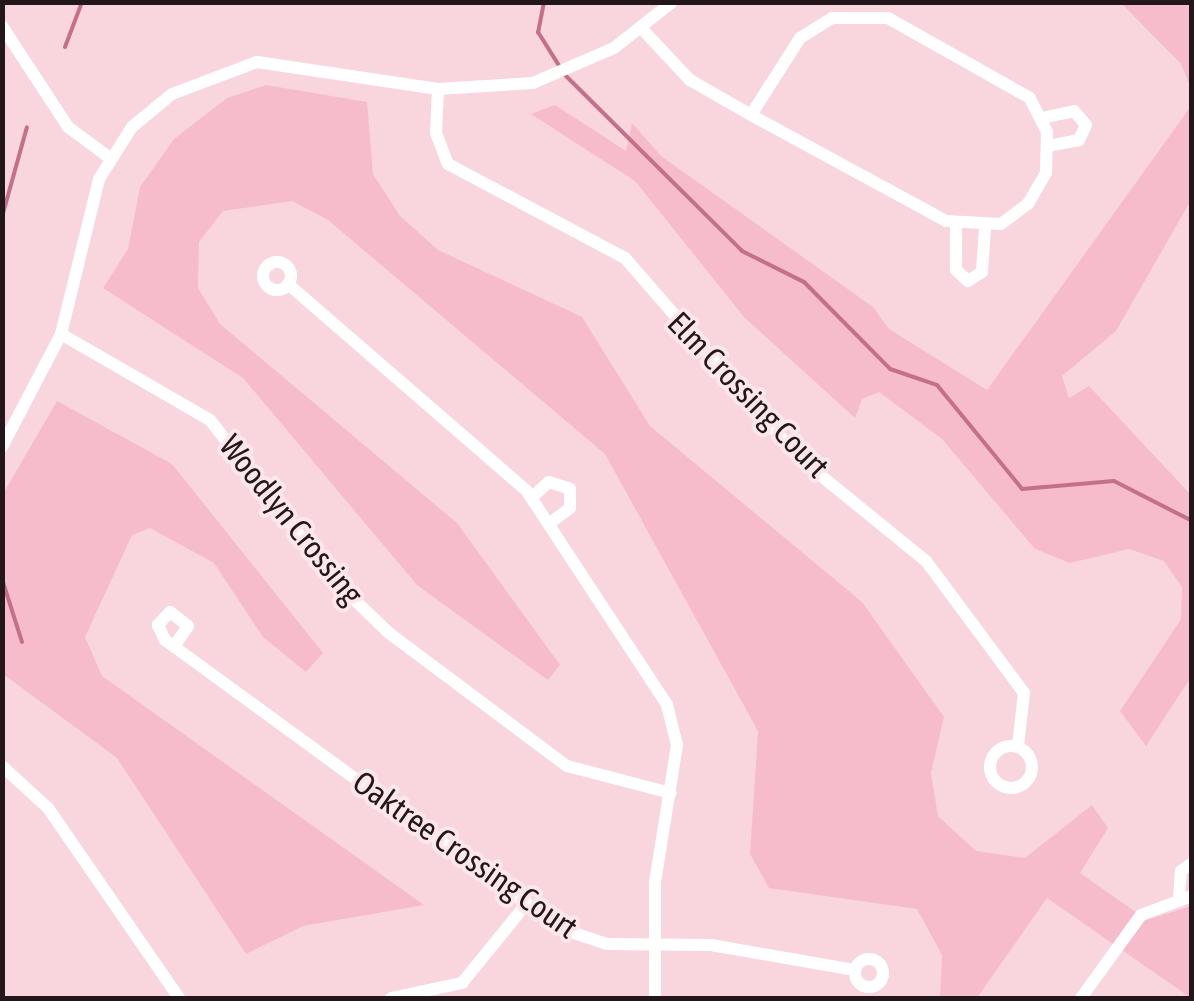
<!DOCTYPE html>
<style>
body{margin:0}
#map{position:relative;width:1194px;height:1001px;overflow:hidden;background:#f9d6de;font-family:"Asap Condensed",sans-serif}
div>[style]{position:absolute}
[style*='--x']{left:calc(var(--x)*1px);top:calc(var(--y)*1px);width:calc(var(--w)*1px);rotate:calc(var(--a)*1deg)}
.green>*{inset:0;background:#f6bccb}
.stream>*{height:4px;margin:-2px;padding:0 2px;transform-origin:2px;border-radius:2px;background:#c47089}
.minor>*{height:12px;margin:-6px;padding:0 6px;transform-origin:6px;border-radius:6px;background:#fff}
.minor>.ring{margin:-6px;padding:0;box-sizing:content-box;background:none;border:12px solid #fff;border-radius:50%}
span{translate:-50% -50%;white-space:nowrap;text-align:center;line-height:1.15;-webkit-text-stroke:8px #fde7ec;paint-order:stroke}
.street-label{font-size:32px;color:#24171b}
.frame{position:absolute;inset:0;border:5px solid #24171b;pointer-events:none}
</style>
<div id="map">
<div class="green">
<div style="clip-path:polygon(1121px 3px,1191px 3px,1191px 88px,1181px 64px)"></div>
<div style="clip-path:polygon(266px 85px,367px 102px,373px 174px,400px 216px,438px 250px,582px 317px,650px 426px,862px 602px,944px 717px,931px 773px,938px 816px,976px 851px,1025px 858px,1092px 805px,1108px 828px,1080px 873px,1147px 920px,1191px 906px,1191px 998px,1047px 898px,977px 998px,940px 998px,942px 955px,917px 909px,769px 888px,750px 854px,758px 731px,605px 454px,328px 220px,292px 201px,223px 211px,199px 242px,198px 288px,220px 324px,457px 523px,560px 665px,548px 680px,417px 585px,243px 378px,103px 288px,128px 249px,140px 187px,174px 139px,227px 98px)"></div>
<div style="clip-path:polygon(555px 105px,626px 151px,632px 123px,661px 156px,873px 307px,889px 329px,987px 390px,1191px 106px,1191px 200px,1116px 331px,1062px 376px,1069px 398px,1089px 386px,1191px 495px,1191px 677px,1146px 746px,1120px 711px,1181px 619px,1182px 587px,1164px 561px,1129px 549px,1070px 563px,1035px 549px,942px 439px,879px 392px,862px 399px,855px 418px,744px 317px,635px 181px,531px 114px)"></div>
<div style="clip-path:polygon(57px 401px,172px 464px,323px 653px,306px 672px,263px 637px,214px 563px,150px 528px,132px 535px,85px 637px,102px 676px,424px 905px,303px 926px,246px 954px,117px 758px,3px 674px,3px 494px)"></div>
</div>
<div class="stream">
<div style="--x:544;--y:2;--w:31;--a:101"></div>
<div style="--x:538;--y:32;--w:40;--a:58"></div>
<div style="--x:65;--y:47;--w:48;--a:-69.3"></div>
<div style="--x:564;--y:74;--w:251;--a:44.8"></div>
<div style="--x:742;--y:251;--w:69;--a:26.6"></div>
<div style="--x:804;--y:282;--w:122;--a:45.3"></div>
<div style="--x:890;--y:369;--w:50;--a:18.8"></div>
<div style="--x:937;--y:385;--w:134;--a:50.7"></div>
<div style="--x:1022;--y:489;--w:92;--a:-5"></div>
<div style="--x:1114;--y:481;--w:88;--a:27.1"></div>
<div style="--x:2;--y:217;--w:93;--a:-74.5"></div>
<div style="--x:2;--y:579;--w:66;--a:72.4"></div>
</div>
<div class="minor">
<div style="--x:2;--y:26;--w:121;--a:56.8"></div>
<div style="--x:68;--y:127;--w:52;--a:36.4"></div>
<div style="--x:643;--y:30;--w:69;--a:46.8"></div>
<div style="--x:690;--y:80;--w:70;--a:29.8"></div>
<div style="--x:751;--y:115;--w:222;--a:28.5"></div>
<div style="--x:946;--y:221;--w:55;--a:3.1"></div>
<div style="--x:1001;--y:224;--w:34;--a:-37"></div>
<div style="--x:1028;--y:204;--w:36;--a:-60"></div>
<div style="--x:1046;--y:173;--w:41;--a:-88.6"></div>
<div style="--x:1047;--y:132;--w:38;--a:-117"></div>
<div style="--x:1030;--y:98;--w:163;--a:-150.6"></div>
<div style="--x:888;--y:18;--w:56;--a:180"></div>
<div style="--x:832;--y:18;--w:38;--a:148"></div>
<div style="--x:800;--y:38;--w:91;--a:122.5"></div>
<div style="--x:438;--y:89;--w:44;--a:92.6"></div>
<div style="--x:436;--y:133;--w:33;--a:69"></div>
<div style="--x:448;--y:164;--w:200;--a:28"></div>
<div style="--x:625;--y:258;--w:264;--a:49"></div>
<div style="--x:798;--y:457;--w:165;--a:39.1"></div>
<div style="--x:926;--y:561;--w:164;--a:53.4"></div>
<div style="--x:1024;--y:693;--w:53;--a:96.5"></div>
<div style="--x:1042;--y:118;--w:33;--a:-12"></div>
<div style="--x:1074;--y:111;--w:18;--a:49"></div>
<div style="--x:1086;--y:125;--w:17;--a:115"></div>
<div style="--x:1079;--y:140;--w:31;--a:169"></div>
<div style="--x:956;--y:225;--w:45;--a:90"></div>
<div style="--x:956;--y:270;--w:16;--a:43"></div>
<div style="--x:968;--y:281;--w:17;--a:-33"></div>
<div style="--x:982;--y:272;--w:45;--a:-86.2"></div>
<div class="ring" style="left:263px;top:262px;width:16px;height:16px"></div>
<div style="--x:288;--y:284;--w:315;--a:40.9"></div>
<div style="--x:526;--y:490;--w:257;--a:56.7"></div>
<div style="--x:667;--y:705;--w:41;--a:76"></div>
<div style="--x:677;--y:745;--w:139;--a:99.1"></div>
<div style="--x:655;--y:882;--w:116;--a:90"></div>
<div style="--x:61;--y:334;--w:172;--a:30"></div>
<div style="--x:210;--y:420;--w:207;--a:52.1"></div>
<div style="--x:337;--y:583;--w:72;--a:43.9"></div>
<div style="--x:389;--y:633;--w:222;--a:36.8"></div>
<div style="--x:567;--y:766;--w:107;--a:14.6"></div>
<div style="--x:2;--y:447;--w:127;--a:-62.4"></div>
<div style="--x:61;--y:334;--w:160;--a:-76.2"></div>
<div style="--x:99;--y:179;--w:62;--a:-57.6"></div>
<div style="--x:132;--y:127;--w:52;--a:-39.5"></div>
<div style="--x:172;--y:94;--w:91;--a:-20.6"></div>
<div style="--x:257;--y:62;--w:183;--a:8.5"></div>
<div style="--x:438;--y:89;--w:95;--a:-3.6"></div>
<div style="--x:533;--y:83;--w:88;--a:-23.4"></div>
<div style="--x:614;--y:48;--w:74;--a:-38.4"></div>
<div style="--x:531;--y:498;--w:24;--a:-42"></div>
<div style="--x:549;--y:482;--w:22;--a:18"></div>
<div style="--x:570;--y:489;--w:19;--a:90"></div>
<div style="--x:570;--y:508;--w:25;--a:143"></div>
<div style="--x:177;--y:642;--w:19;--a:-55"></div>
<div style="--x:188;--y:626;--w:23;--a:-142"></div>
<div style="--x:170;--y:612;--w:18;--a:133"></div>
<div style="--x:158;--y:625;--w:17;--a:65"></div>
<div style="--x:165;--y:640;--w:491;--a:36.1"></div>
<div style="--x:562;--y:929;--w:47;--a:18.4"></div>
<div style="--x:607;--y:944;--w:104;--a:0.6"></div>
<div style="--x:711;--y:945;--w:145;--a:9.9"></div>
<div class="ring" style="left:990px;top:746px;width:30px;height:30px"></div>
<div style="--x:2;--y:766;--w:62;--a:42.4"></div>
<div style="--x:48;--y:808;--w:231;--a:55.4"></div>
<div style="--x:1179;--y:898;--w:27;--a:-86"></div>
<div style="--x:1181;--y:871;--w:14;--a:-36"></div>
<div class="ring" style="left:855px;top:959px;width:16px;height:16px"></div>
<div style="--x:391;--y:998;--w:73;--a:-11.9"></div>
<div style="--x:462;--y:983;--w:103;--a:-50.9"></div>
<div style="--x:1081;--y:998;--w:102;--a:-54.1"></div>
<div style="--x:1141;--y:915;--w:54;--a:-20.4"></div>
</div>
<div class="street-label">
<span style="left:748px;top:395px;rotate:46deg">Elm Crossing Court</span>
<span style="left:291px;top:520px;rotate:51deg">Woodlyn Crossing</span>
<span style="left:465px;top:855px;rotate:35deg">Oaktree Crossing Court</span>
</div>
<div class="frame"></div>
</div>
